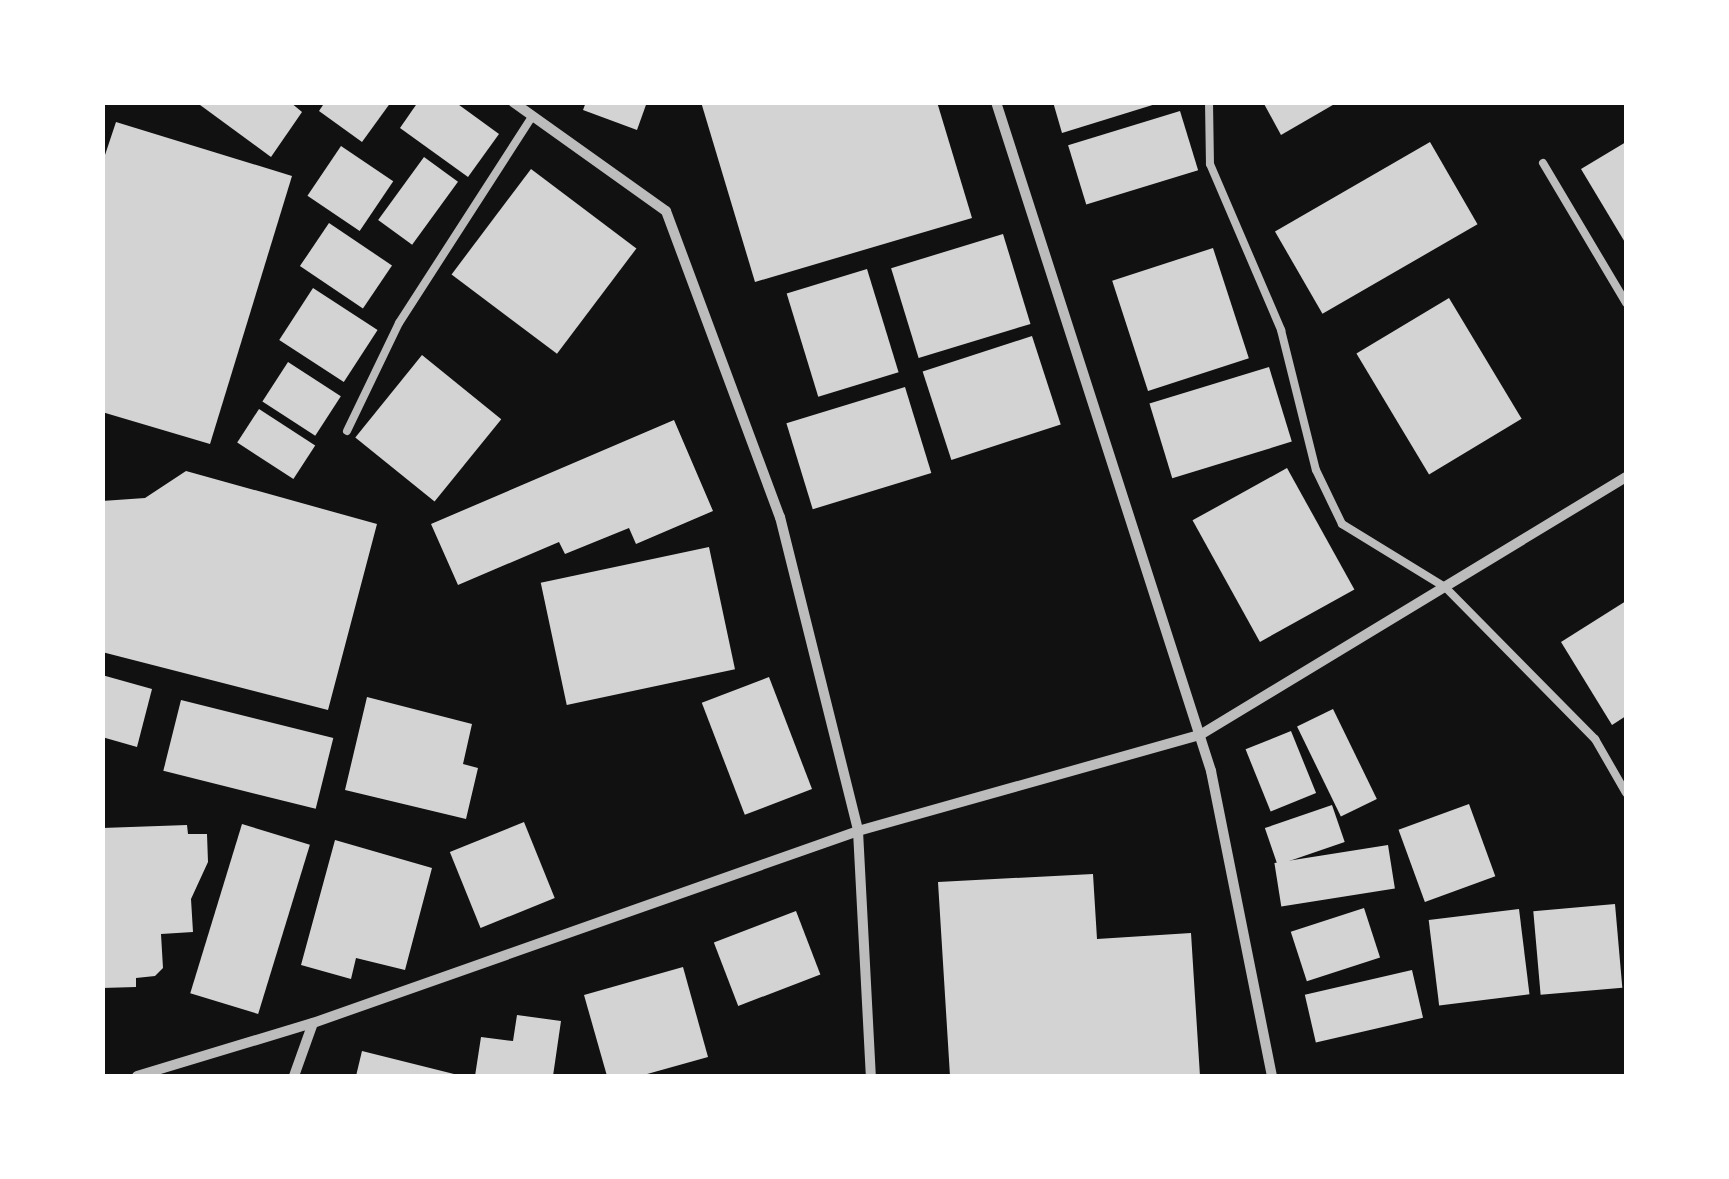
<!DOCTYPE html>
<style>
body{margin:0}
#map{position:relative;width:1729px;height:1179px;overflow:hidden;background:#111;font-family:Barlow,sans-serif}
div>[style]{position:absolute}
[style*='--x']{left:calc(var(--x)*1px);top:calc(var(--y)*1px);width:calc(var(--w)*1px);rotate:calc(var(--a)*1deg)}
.building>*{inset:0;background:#d3d3d3;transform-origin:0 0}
.service>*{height:8px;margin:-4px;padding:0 4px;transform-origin:4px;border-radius:4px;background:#bcbcbc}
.minor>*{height:10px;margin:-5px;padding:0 5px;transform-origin:5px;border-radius:5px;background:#bcbcbc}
span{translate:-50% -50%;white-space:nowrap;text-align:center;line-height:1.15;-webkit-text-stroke:8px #fff;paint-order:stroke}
.frame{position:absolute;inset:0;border:105px solid #fff;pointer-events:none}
</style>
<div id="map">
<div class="building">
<div style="clip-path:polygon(196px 102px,290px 102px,302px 112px,271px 157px)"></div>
<div style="clip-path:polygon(325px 102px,391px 102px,362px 142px,319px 111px)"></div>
<div style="clip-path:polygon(418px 102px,455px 102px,499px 134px,468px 177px,400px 128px)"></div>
<div style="clip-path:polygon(586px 102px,647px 102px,637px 130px,583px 110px)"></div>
<div style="clip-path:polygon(701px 102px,937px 102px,972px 218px,755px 282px)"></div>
<div style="clip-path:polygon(1053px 102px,1159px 102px,1159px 103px,1062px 133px)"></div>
<div style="clip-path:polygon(1263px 102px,1338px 102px,1281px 135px)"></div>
<div style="left:1180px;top:111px;width:62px;height:117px;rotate:73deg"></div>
<div style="clip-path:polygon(116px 122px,292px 176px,210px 444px,102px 412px,102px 164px)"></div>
<div style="left:1430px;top:142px;width:95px;height:179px;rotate:60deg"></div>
<div style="clip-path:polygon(1626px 142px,1626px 244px,1581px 169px)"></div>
<div style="left:341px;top:146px;width:63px;height:60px;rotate:34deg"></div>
<div style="left:424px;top:157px;width:42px;height:78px;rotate:36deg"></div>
<div style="left:531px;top:169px;width:132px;height:132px;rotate:37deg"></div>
<div style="left:329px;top:223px;width:76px;height:52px;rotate:34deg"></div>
<div style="left:1003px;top:234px;width:94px;height:117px;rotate:73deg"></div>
<div style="left:1213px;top:248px;width:116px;height:106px;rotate:72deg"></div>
<div style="left:867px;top:269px;width:108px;height:84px;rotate:73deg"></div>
<div style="left:313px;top:288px;width:77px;height:62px;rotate:33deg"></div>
<div style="left:1449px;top:298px;width:141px;height:108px;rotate:59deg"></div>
<div style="left:1032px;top:336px;width:93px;height:115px;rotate:72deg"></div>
<div style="left:422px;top:355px;width:102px;height:106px;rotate:39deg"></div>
<div style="left:288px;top:362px;width:63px;height:47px;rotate:33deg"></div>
<div style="left:1269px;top:367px;width:78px;height:125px;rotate:73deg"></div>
<div style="left:905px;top:387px;width:90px;height:124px;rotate:73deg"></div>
<div style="left:259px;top:409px;width:67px;height:40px;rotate:33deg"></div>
<div style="clip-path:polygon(674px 420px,713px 511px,636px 544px,629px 528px,565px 554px,559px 542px,458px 585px,431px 524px)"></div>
<div style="left:1287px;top:468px;width:139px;height:108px;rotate:61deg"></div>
<div style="clip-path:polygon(186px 471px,377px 524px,328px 710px,102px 652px,102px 501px,145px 498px)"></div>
<div style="left:709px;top:547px;width:125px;height:172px;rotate:78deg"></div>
<div style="clip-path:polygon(1626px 601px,1626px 716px,1612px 725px,1561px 642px)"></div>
<div style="clip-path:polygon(102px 675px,152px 689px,137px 747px,102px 737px)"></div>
<div style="left:769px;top:677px;width:120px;height:72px;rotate:69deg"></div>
<div style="clip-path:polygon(367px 697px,472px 724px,463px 764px,478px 768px,466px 819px,345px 790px)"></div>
<div style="left:181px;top:700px;width:157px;height:73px;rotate:14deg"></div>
<div style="left:1333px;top:709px;width:100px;height:40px;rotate:64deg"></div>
<div style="left:1291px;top:731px;width:67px;height:49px;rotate:68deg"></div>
<div style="left:1469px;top:804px;width:77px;height:75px;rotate:70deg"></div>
<div style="left:1332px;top:805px;width:39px;height:71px;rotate:71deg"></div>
<div style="left:524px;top:822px;width:82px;height:80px;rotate:68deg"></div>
<div style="left:242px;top:824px;width:71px;height:177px;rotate:17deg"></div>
<div style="clip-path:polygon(187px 825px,188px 834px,207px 834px,208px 862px,191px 899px,193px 932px,161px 934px,163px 968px,155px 976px,136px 978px,136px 987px,102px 988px,102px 828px)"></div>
<div style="clip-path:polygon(335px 840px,432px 868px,405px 970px,356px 958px,351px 979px,301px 965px)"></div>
<div style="left:1388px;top:845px;width:44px;height:115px;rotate:81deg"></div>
<div style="clip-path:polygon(1093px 874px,1097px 939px,1191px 933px,1200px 1076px,950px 1076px,938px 882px)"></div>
<div style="left:1615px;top:904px;width:84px;height:82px;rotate:85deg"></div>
<div style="left:1364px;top:908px;width:52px;height:77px;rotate:72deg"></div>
<div style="left:1519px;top:909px;width:86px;height:91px;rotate:83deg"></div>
<div style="left:796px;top:911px;width:68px;height:88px;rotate:69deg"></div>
<div style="clip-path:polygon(683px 967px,708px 1057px,640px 1076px,607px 1076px,584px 995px)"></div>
<div style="left:1412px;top:970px;width:49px;height:110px;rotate:77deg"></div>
<div style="clip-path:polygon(517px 1015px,561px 1021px,553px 1076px,475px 1076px,481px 1037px,513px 1041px)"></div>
<div style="clip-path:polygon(362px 1051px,458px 1075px,458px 1076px,356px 1076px)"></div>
</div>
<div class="service">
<div style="--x:1209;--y:102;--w:62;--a:89.1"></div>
<div style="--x:1210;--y:164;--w:181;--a:66.8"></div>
<div style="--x:1281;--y:330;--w:144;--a:76"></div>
<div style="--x:1316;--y:470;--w:60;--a:64.3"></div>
<div style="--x:1342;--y:524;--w:121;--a:31.5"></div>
<div style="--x:1445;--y:587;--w:214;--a:45.4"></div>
<div style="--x:1595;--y:739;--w:62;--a:60.1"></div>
<div style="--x:1543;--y:163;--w:163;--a:59.3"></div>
<div style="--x:347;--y:431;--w:120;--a:-64.3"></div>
<div style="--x:399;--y:323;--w:245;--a:-57.2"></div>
</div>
<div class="minor">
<div style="--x:513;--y:102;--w:188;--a:35.5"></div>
<div style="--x:666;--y:211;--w:327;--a:69.6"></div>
<div style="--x:780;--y:517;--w:324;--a:76"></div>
<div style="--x:858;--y:831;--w:245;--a:87"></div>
<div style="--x:996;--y:102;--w:703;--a:72.18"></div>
<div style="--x:1211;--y:771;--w:311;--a:78.7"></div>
<div style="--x:137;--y:1076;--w:184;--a:-16.8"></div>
<div style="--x:313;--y:1023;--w:578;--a:-19.41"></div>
<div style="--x:858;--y:831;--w:355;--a:-15.7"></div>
<div style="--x:1200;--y:735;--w:498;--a:-31.2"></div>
<div style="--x:294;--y:1076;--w:56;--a:-70.3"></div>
</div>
<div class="frame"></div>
</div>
